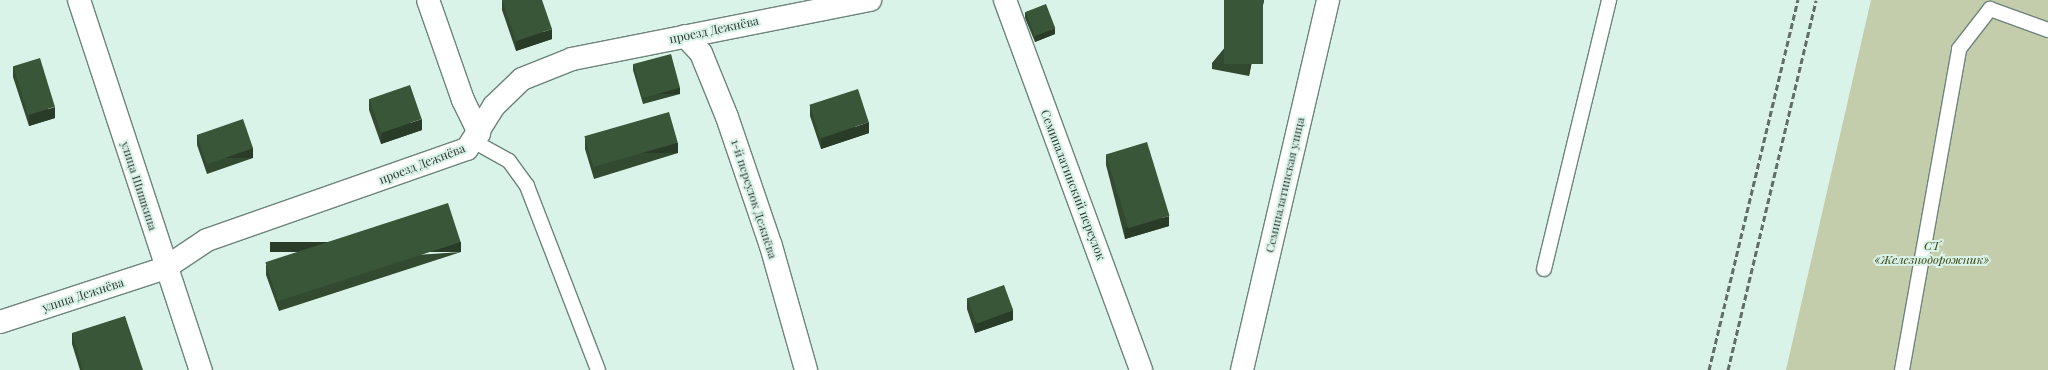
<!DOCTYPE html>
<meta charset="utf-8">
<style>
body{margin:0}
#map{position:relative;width:2048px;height:370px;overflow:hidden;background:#daf3e8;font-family:"Playfair Display",serif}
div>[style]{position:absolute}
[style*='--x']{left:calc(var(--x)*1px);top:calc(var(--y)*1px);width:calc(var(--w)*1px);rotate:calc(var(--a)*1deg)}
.green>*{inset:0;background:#c4cdab}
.roads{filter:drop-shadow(1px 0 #6d847a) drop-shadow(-1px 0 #6d847a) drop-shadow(0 1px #6d847a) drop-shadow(0 -1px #6d847a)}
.service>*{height:14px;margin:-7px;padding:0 7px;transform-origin:7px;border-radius:7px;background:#fff}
.minor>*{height:22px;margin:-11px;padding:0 11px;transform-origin:11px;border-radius:11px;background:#fff}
.rail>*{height:3px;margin-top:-1.5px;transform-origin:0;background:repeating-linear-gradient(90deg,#5f6e68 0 6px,transparent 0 9px)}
.wall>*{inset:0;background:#324a30}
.shaded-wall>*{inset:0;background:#293c27;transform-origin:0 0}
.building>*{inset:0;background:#3a5638;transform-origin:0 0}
span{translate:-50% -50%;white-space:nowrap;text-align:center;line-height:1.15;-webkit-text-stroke:4px #daf3e8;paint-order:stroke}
.street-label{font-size:12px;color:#2e3834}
.park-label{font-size:12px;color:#363f0d;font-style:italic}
</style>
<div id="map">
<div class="green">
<div style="clip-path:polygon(1871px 0,2048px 0,2048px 370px,1786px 370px)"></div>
</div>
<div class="roads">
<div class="service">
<div style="--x:473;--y:141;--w:41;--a:29.1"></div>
<div style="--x:509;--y:161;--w:31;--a:54"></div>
<div style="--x:527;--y:186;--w:197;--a:68.9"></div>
<div style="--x:1544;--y:269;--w:277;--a:-76.4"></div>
<div style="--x:1902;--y:370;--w:326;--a:-79.9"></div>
<div style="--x:1959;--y:49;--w:51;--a:-52.2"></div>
<div style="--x:1990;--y:9;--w:62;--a:19.9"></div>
</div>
<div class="minor">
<div style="--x:79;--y:0;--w:390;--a:71.8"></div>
<div style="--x:428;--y:0;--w:106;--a:70.7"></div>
<div style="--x:463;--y:100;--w:37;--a:64"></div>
<div style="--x:1005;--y:0;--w:394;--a:69.8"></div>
<div style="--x:685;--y:36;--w:23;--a:47"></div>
<div style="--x:701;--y:53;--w:69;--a:67.9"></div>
<div style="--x:727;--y:117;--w:136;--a:71.2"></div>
<div style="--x:771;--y:246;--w:129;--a:74.2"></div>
<div style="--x:0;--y:322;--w:174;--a:-18.1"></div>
<div style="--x:165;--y:268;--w:50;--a:-33.7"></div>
<div style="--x:207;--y:240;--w:275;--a:-19.3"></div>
<div style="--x:467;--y:149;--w:51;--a:-57.9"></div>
<div style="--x:494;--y:106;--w:39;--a:-44"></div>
<div style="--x:522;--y:79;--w:54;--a:-21.8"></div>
<div style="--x:572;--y:59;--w:304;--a:-11.2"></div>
<div style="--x:1242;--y:370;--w:380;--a:-76.9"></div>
</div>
</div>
<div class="rail">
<div style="--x:1709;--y:370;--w:381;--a:-76.5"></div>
<div style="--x:1728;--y:370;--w:380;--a:-76.6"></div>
</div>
<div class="wall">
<div style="clip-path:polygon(502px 0,552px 39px,516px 51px,502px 10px)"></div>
<div style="clip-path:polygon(1264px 0,1249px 76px,1212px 69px,1212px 63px)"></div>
<div style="clip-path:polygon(1025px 12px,1055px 34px,1035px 42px,1025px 18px)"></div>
<div style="clip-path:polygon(633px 64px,680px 94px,643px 104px,633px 70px)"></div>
<div style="clip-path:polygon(13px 66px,55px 118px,29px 126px,13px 77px)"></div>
<div style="clip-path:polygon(369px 99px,422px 130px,381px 144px,369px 110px)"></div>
<div style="clip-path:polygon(810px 105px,869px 133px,821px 149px,810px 116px)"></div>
<div style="clip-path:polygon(197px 135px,253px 158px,207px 174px,197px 145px)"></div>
<div style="clip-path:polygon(585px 139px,678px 153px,594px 179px,585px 149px)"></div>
<div style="clip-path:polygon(1106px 155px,1169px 226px,1125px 239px,1106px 165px)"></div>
<div style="clip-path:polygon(461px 252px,279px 311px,266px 275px,266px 265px)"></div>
<div style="clip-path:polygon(967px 298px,1013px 320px,975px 333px,967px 309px)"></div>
<div style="clip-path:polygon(72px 333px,143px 370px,80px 370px,72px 344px)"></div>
</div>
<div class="shaded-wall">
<div style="clip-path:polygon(1263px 0,1264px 0,1249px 76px,1249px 70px)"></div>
<div style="clip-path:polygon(1055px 28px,1055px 34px,1035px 42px,1035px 36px)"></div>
<div style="clip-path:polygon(552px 29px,552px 39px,516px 51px,516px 41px)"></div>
<div style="left:680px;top:88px;width:6px;height:38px;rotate:90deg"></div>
<div style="clip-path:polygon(55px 107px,55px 118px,29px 126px,29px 115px)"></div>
<div style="clip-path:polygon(422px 119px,422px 130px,381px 144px,381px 133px)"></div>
<div style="clip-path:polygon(869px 122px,869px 133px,821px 149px,821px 139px)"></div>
<div style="left:678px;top:143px;width:10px;height:88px;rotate:90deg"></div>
<div style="left:253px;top:148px;width:10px;height:49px;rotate:90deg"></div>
<div style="clip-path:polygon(1169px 216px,1169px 226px,1125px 239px,1125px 228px)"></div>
<div style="left:461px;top:242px;width:10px;height:191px;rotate:90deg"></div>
<div style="clip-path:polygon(1013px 310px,1013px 320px,975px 333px,975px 322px)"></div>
</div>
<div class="building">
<div style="clip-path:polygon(502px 0,542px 0,552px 29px,516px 41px)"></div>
<div style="left:1224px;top:0;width:39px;height:64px"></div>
<div style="left:1046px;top:4px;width:26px;height:22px;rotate:69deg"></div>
<div style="left:671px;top:54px;width:35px;height:39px;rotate:75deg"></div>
<div style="left:40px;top:58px;width:51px;height:28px;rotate:73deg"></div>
<div style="left:410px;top:85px;width:36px;height:43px;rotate:71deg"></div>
<div style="left:858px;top:89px;width:35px;height:51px;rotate:72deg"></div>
<div style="left:669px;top:112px;width:32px;height:88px;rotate:74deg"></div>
<div style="left:243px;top:119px;width:31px;height:49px;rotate:71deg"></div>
<div style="left:1147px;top:142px;width:77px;height:43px;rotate:73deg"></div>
<div style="left:448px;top:203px;width:41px;height:192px;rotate:72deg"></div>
<div style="left:1004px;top:285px;width:27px;height:39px;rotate:70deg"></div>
<div style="clip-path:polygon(125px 316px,143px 370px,83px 370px,72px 333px)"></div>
</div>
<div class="street-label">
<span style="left:714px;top:30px;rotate:-12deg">проезд Дежнёва</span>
<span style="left:422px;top:164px;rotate:-21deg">проезд Дежнёва</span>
<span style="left:1073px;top:185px;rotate:69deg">Семипалатинский переулок</span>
<span style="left:1285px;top:185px;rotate:-77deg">Семипалатинская улица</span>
<span style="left:139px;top:186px;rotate:72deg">улица Шишкина</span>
<span style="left:754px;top:199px;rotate:72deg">1-й переулок Дежнёва</span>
<span style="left:83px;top:295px;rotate:-18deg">улица Дежнёва</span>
</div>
<div class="park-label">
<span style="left:1932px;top:253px">СТ<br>«Железнодорожник»</span>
</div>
</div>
